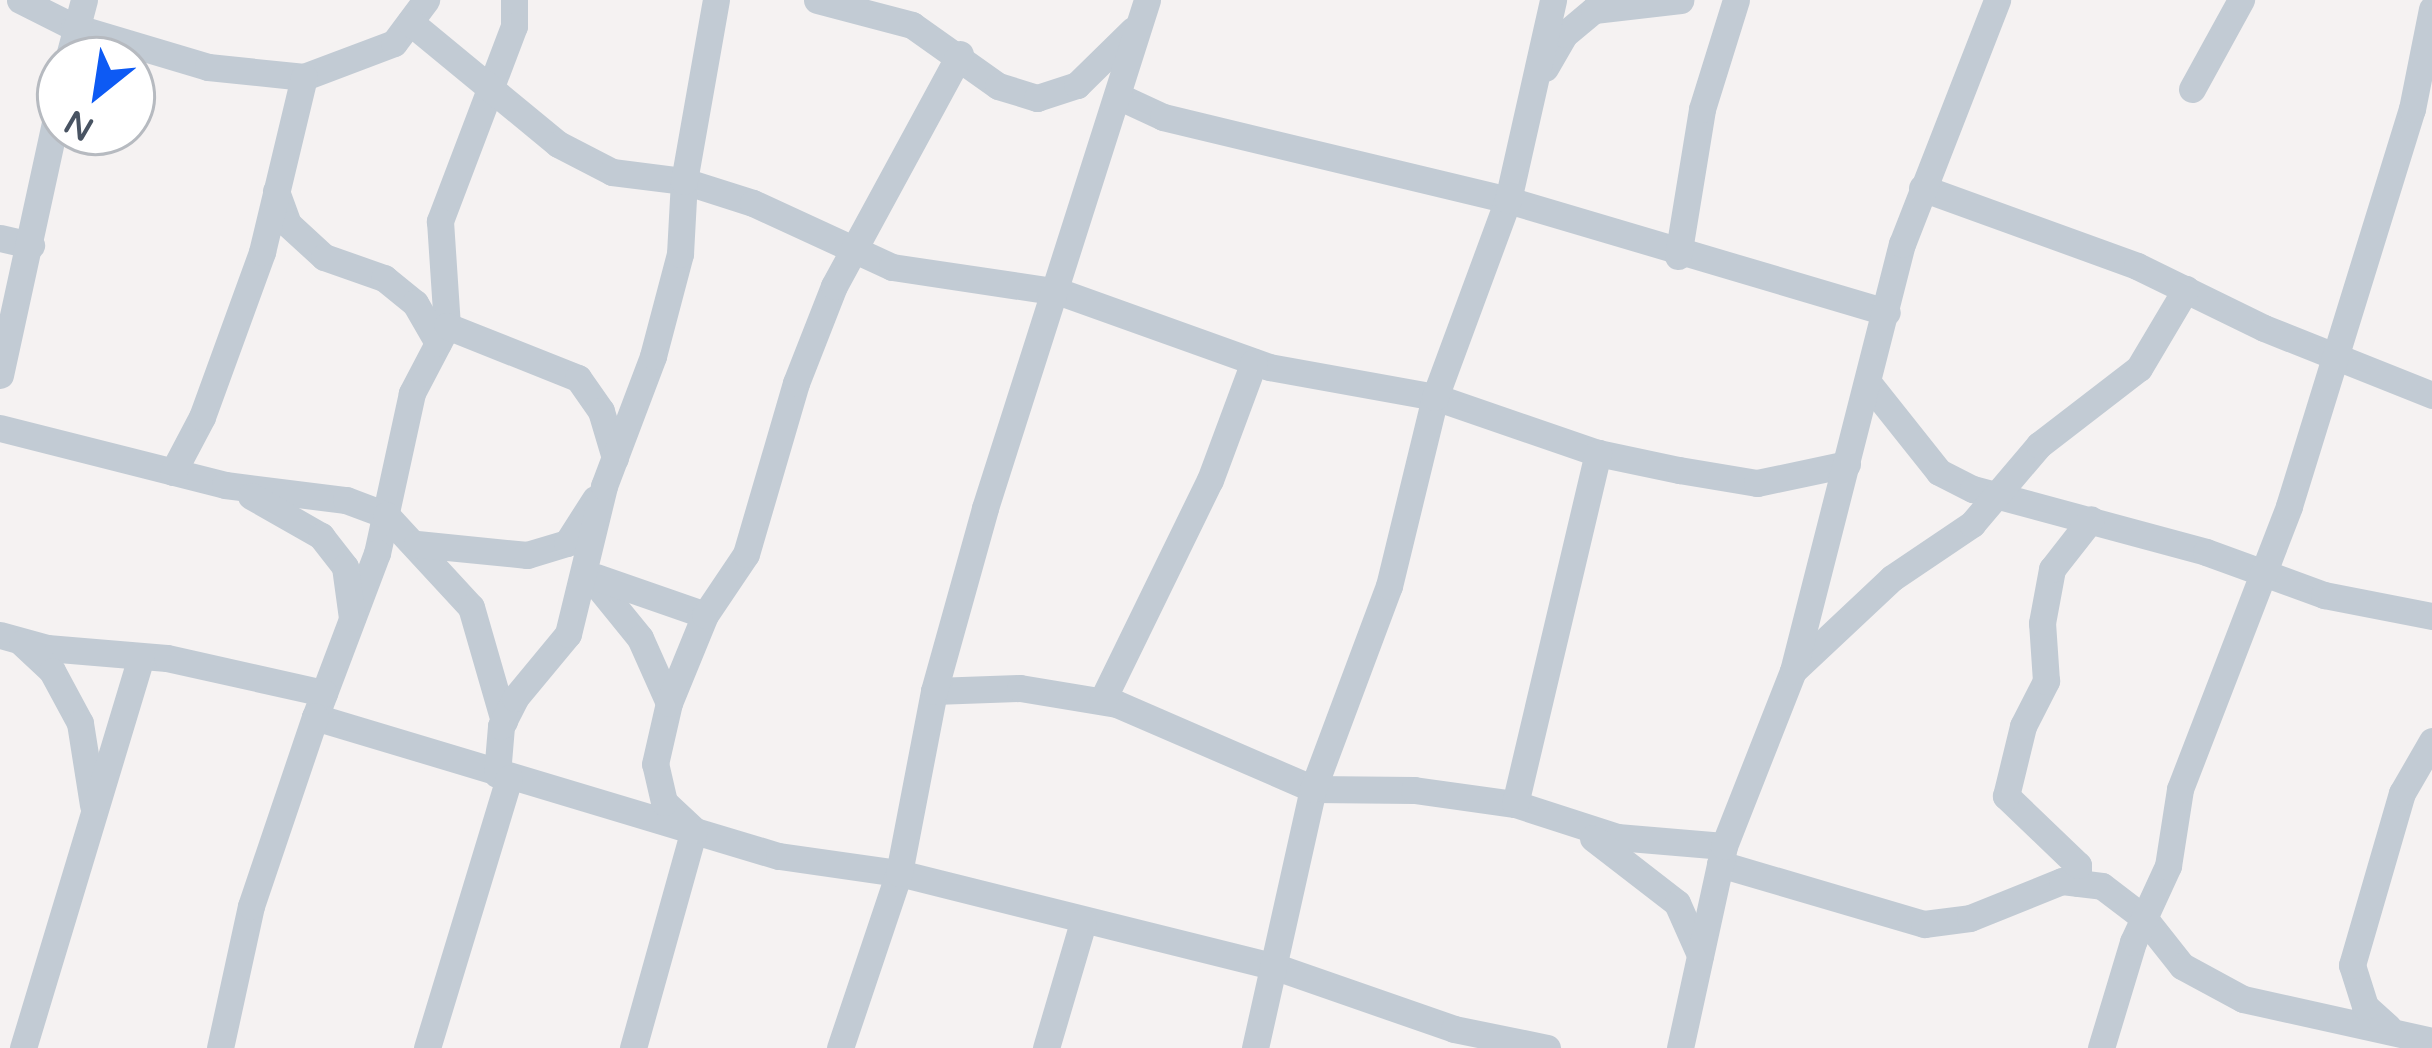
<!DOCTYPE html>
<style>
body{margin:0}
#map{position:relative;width:2432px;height:1048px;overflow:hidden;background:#f5f2f2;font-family:"Varela Round",sans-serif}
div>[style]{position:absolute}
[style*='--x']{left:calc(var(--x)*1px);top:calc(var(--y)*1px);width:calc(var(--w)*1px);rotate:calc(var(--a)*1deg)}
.minor>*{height:27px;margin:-13.5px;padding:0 13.5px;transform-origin:13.5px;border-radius:13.5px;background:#c2cbd4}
span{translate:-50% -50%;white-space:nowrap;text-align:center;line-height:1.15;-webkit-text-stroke:9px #fff;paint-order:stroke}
.north{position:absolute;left:36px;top:36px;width:120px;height:120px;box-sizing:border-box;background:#fff;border:3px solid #b6bac0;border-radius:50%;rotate:210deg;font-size:33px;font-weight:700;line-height:48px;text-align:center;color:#485362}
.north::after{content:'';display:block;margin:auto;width:42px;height:54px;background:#0d5af4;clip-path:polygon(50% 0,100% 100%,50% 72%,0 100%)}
</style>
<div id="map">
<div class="minor">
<div style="--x:20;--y:0;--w:60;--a:26.6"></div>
<div style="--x:74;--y:27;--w:140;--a:16.6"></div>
<div style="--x:208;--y:67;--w:97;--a:5.9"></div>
<div style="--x:304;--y:77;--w:96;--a:-20.7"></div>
<div style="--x:394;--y:43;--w:54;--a:-53.3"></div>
<div style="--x:514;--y:0;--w:26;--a:90"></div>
<div style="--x:514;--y:26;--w:209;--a:110.8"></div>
<div style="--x:440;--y:221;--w:105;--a:86.2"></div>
<div style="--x:447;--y:326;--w:76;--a:117.6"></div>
<div style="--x:412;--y:393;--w:164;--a:102.3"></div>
<div style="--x:377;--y:553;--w:175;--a:110.7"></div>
<div style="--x:315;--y:717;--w:484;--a:16.7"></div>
<div style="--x:779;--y:856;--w:121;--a:8.1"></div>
<div style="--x:899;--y:873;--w:392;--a:14"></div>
<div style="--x:1279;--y:968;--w:185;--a:19.2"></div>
<div style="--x:1454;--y:1029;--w:95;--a:11.5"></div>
<div style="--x:817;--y:0;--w:98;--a:14.7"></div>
<div style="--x:912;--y:25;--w:105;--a:35.3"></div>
<div style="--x:998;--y:86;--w:41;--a:17.1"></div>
<div style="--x:1037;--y:98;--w:42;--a:-18"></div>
<div style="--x:1077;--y:85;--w:78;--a:-44.5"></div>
<div style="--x:410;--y:22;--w:192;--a:39.5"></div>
<div style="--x:558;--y:144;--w:61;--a:27.4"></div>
<div style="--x:612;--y:172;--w:73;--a:7.1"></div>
<div style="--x:684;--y:181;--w:72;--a:17.7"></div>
<div style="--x:753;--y:203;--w:153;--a:24.7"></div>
<div style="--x:892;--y:267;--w:170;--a:8.5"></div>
<div style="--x:1060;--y:292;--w:222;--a:19.7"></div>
<div style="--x:1269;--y:367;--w:169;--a:10.2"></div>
<div style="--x:1435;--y:397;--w:172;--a:19"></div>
<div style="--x:1598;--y:453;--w:83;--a:11.9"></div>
<div style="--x:1679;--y:470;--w:79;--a:9.5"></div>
<div style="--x:1757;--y:483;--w:92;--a:-11.9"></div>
<div style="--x:68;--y:60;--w:62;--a:-75.1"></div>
<div style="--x:1545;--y:68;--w:39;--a:-60"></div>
<div style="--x:1565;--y:34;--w:38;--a:-40"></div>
<div style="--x:1594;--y:10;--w:87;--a:-6.6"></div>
<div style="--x:2192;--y:89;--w:102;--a:-61.2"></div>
<div style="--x:1120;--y:97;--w:47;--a:24.9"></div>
<div style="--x:1163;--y:117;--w:355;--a:13.5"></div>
<div style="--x:1508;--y:200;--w:395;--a:16.5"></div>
<div style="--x:1922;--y:188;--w:229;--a:19.9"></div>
<div style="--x:2137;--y:266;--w:141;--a:26"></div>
<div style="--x:2264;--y:328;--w:181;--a:21.7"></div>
<div style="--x:276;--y:191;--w:35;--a:70"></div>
<div style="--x:288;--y:224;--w:49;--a:42.5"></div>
<div style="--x:324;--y:257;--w:64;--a:19.3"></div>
<div style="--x:384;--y:278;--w:40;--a:39"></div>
<div style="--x:415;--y:303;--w:46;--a:60.1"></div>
<div style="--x:0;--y:238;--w:32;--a:13"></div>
<div style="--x:1678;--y:256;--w:149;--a:-80.7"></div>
<div style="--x:1702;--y:109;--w:114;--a:-72.7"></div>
<div style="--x:447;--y:326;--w:141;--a:21.7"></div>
<div style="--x:578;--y:378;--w:40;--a:55.1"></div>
<div style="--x:601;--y:411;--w:49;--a:73.4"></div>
<div style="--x:0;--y:375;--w:282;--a:-77.7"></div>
<div style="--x:1869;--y:384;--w:112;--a:51.5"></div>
<div style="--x:1939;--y:472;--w:38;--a:27"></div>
<div style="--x:1973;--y:489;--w:241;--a:15.1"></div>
<div style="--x:2206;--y:552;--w:126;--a:20"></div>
<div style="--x:2324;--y:595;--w:110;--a:11"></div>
<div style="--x:0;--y:428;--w:232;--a:14.2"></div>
<div style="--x:225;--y:485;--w:122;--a:7.1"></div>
<div style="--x:346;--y:500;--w:43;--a:20.6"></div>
<div style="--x:386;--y:515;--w:125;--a:47.3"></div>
<div style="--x:471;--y:607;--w:119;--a:73.9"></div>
<div style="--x:173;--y:472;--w:62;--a:-62.2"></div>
<div style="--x:202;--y:417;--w:176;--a:-70"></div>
<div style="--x:262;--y:252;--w:180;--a:-76.5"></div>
<div style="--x:251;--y:496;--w:81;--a:29.7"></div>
<div style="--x:321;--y:536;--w:39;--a:52"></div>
<div style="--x:345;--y:567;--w:51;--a:82.2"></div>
<div style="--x:417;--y:544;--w:111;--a:5.7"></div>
<div style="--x:527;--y:555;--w:42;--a:-16.7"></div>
<div style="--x:567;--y:543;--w:52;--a:-57.5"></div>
<div style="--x:588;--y:574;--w:82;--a:50.9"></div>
<div style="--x:640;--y:638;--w:71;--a:66"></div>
<div style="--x:596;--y:577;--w:115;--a:19.2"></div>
<div style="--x:0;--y:635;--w:49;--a:15.5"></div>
<div style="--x:47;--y:648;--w:120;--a:4.8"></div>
<div style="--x:167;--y:658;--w:161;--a:12.6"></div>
<div style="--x:22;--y:643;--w:41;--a:43"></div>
<div style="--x:52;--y:671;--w:59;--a:61.7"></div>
<div style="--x:80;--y:723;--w:83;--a:81"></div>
<div style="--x:1793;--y:671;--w:136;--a:-43.2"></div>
<div style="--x:1892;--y:578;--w:97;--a:-34"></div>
<div style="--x:1972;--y:524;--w:104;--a:-49.7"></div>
<div style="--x:2039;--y:445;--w:126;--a:-37.6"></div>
<div style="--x:2139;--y:368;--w:92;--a:-59.3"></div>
<div style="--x:934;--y:691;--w:86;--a:-2"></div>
<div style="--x:1020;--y:688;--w:98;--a:9.4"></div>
<div style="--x:1117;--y:704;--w:214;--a:23.4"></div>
<div style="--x:1313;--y:789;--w:101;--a:0.6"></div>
<div style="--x:1414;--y:790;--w:102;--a:7.9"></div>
<div style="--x:1515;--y:804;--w:107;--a:17.9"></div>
<div style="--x:1617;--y:837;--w:107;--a:4.8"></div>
<div style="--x:1102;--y:701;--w:246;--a:-64"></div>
<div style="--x:1210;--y:480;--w:126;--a:-69.6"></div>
<div style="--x:497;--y:774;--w:48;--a:-85.2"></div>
<div style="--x:501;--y:726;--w:31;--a:-63"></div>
<div style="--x:515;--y:698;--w:83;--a:-50.4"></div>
<div style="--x:568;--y:634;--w:152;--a:-76.3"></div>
<div style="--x:604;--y:486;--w:139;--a:-69.3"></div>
<div style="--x:653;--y:356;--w:106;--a:-75.2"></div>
<div style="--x:680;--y:254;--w:73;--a:-86.9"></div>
<div style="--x:684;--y:181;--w:184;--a:-80"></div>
<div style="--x:1515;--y:804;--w:361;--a:-76.7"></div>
<div style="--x:1593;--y:838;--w:106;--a:37.7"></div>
<div style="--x:1677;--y:903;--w:57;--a:66.1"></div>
<div style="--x:1720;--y:864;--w:213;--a:16.4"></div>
<div style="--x:1924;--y:924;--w:46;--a:-7.4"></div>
<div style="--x:1970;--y:918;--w:99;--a:-21.9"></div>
<div style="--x:2062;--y:881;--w:40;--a:7.1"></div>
<div style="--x:2102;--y:886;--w:53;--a:37.3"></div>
<div style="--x:2144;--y:918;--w:61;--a:51.6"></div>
<div style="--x:2182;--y:966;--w:69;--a:28.4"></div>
<div style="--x:2243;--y:999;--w:194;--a:12.5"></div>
<div style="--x:2078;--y:883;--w:18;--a:-90"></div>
<div style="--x:2078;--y:865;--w:100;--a:-136.2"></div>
<div style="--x:2006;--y:796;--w:72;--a:-76.3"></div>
<div style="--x:2023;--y:726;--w:51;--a:-62.9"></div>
<div style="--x:2046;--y:681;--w:58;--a:-93.9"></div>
<div style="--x:2042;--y:623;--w:55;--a:-79.5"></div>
<div style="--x:2052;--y:569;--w:63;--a:-52"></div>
<div style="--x:2388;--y:1027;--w:31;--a:-138"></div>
<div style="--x:2365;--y:1006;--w:43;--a:-107.6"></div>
<div style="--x:2352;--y:965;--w:179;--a:-73.8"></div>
<div style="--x:2402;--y:793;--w:60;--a:-60"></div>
<div style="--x:23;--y:1048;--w:408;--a:-73.2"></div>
<div style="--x:220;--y:1048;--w:145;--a:-77.7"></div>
<div style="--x:251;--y:906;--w:200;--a:-71.3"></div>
<div style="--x:427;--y:1048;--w:282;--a:-73.1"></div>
<div style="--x:633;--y:1048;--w:226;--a:-74.4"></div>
<div style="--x:694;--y:830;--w:41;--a:-137"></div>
<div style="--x:664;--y:802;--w:39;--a:-103"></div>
<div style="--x:655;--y:764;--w:63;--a:-77.1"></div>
<div style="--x:669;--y:703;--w:95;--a:-67.8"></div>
<div style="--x:705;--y:615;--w:73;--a:-56.1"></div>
<div style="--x:746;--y:554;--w:178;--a:-73.7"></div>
<div style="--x:796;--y:383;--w:104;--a:-68.6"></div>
<div style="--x:834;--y:286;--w:264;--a:-61.5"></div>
<div style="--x:840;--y:1048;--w:185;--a:-71.4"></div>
<div style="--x:899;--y:873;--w:185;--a:-79.1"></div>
<div style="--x:934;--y:691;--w:190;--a:-74.4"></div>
<div style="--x:985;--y:508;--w:533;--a:-72.31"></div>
<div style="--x:1046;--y:1048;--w:131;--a:-73.6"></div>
<div style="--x:1255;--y:1048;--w:265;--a:-77.4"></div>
<div style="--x:1313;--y:789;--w:217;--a:-69.5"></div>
<div style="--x:1389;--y:586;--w:195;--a:-76.3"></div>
<div style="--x:1435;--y:397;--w:210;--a:-69.7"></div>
<div style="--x:1508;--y:200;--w:205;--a:-77.3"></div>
<div style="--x:1680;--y:1048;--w:207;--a:-77.7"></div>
<div style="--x:1724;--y:846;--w:188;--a:-68.5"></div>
<div style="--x:1793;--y:671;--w:441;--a:-75.7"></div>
<div style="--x:1902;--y:244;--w:262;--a:-68.7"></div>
<div style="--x:2101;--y:1048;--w:111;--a:-73.2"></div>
<div style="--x:2133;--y:942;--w:84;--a:-65.3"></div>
<div style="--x:2168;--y:866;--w:78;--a:-81.1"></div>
<div style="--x:2180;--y:789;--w:303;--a:-68.9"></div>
<div style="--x:2289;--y:506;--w:416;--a:-72.8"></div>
<div style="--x:2412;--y:109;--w:102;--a:-78.7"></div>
</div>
<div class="north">N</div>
</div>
